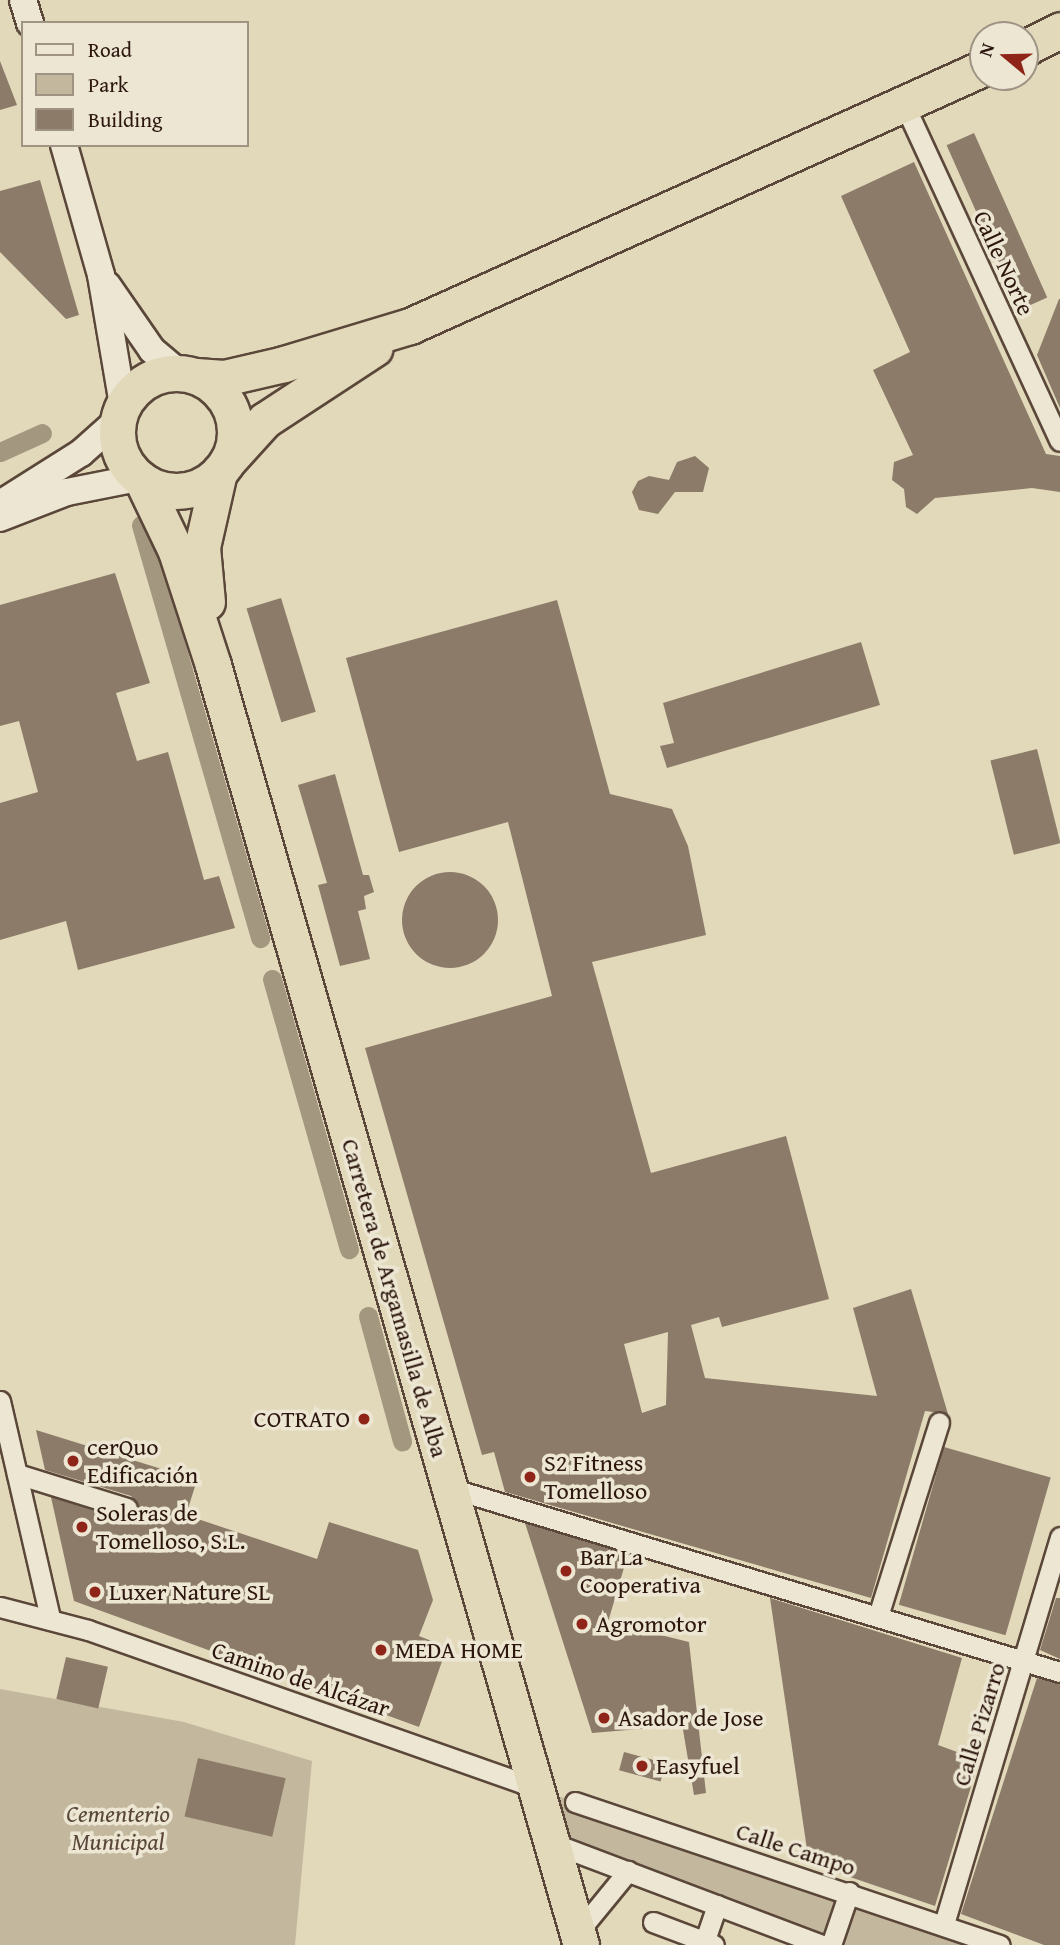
<!DOCTYPE html>
<meta charset="utf-8">
<style>
body{margin:0}
#map{position:relative;width:1060px;height:1945px;overflow:hidden;background:#e2d9bb;font-family:"Gentium Book Plus",serif}
div>[style]{position:absolute}
[style*='--x']{left:calc(var(--x)*1px);top:calc(var(--y)*1px);width:calc(var(--w)*1px);rotate:calc(var(--a)*1deg)}
.green>*{inset:0;background:#c3b89e}
.canal>*{height:19px;margin:-9.5px;padding:0 9.5px;transform-origin:9.5px;border-radius:9.5px;background:#a49780}
.building>*{inset:0;background:#8b7b68;transform-origin:0 0}
.round{border-radius:50%}
.roads{filter:drop-shadow(2px 0 #5a4739) drop-shadow(-2px 0 #5a4739) drop-shadow(0 2px #5a4739) drop-shadow(0 -2px #5a4739)}
.street>*{height:19px;margin:-9.5px;padding:0 9.5px;transform-origin:9.5px;border-radius:9.5px;background:#ece6d3}
.secondary>*{height:26px;margin:-13px;padding:0 13px;transform-origin:13px;border-radius:13px;background:#ece6d3}
.highway>*{height:35px;margin:-17.5px;padding:0 17.5px;transform-origin:17.5px;border-radius:17.5px;background:#e2d9bb}
.highway>.ring{margin:-17.5px;padding:0;box-sizing:content-box;background:none;border:35px solid #e2d9bb;border-radius:50%}
.dots>*{width:19px;height:19px;translate:-50% -50%;box-sizing:border-box;border:4px solid #ece6d3;border-radius:50%}
span{translate:-50% -50%;white-space:nowrap;text-align:center;line-height:1.15;-webkit-text-stroke:7px #ece6d3;paint-order:stroke}
.street-label{font-size:24px;color:#2c160e}
.poi-label{font-size:24px;color:#2c160e}
.right{translate:-100% -50%;text-align:right}
.left{translate:0 -50%;text-align:left}
.park-label{font-size:24px;color:#594739;font-style:italic}
.legend{position:absolute;left:21px;top:21px;width:228px;height:126px;box-sizing:border-box;background:#ece6d3;border:2px solid #9f9384;margin:0;padding:9px 12px;list-style:none;font-size:21px;color:#2c160e}
.legend li{display:flex;align-items:center;gap:14px;height:35px}
.legend b{width:35px;border:2px solid #9f9384}
.north{position:absolute;left:969px;top:21px;width:70px;height:70px;box-sizing:border-box;background:#ece6d3;border:2px solid #9f9384;border-radius:50%;rotate:289deg;font-size:19px;font-weight:700;line-height:28px;text-align:center;color:#2c160e}
.north::after{content:'';display:block;margin:auto;width:24px;height:32px;background:#8f2418;clip-path:polygon(50% 0,100% 100%,50% 72%,0 100%)}
</style>
<div id="map">
<div class="green">
<div style="clip-path:polygon(0 1689px,184px 1722px,312px 1761px,295px 1945px,0 1945px)"></div>
<div style="clip-path:polygon(536px 1788px,575px 1802px,1000px 1945px,820px 1945px,552px 1843px)"></div>
</div>
<div class="canal">
<div style="--x:0;--y:452;--w:46;--a:-24.3"></div>
<div style="--x:141;--y:525;--w:430;--a:73.9"></div>
<div style="--x:272;--y:979;--w:281;--a:74.1"></div>
<div style="--x:368;--y:1316;--w:130;--a:74.8"></div>
</div>
<div class="building">
<div style="clip-path:polygon(0 61px,17px 105px,0 110px)"></div>
<div style="left:974px;top:133px;width:180px;height:30px;rotate:66deg"></div>
<div style="clip-path:polygon(914px 162px,1046px 454px,1060px 456px,1060px 492px,1032px 488px,935px 498px,917px 514px,906px 507px,904px 489px,892px 480px,894px 462px,913px 455px,873px 370px,910px 352px,841px 196px)"></div>
<div style="clip-path:polygon(40px 180px,79px 315px,66px 319px,0 252px,0 191px)"></div>
<div style="clip-path:polygon(1059px 299px,1060px 299px,1060px 408px,1037px 355px)"></div>
<div style="clip-path:polygon(695px 456px,709px 468px,703px 492px,675px 492px,658px 514px,639px 510px,632px 492px,638px 481px,649px 476px,669px 480px,677px 462px)"></div>
<div style="clip-path:polygon(115px 573px,150px 683px,116px 693px,137px 761px,168px 752px,204px 880px,219px 876px,235px 928px,78px 970px,66px 921px,0 940px,0 803px,38px 792px,19px 721px,0 726px,0 605px)"></div>
<div style="left:281px;top:598px;width:119px;height:36px;rotate:73deg"></div>
<div style="clip-path:polygon(evenodd,557px 600px,610px 794px,672px 809px,688px 846px,706px 935px,592px 962px,651px 1173px,786px 1136px,829px 1299px,722px 1327px,719px 1317px,691px 1325px,705px 1378px,877px 1396px,853px 1308px,911px 1289px,948px 1414px,925px 1411px,871px 1598px,505px 1492px,494px 1452px,482px 1455px,365px 1048px,552px 996px,508px 822px,399px 852px,346px 658px,557px 600px,668px 1332px,666px 1405px,642px 1413px,624px 1344px,668px 1332px)"></div>
<div style="clip-path:polygon(861px 642px,880px 705px,667px 768px,660px 746px,674px 743px,663px 703px)"></div>
<div style="left:1037px;top:749px;width:97px;height:48px;rotate:76deg"></div>
<div style="clip-path:polygon(335px 774px,363px 875px,369px 875px,374px 892px,364px 896px,366px 909px,358px 911px,370px 959px,340px 966px,318px 885px,327px 883px,298px 785px)"></div>
<div class="round" style="left:402px;top:872px;width:96px;height:96px"></div>
<div style="clip-path:polygon(36px 1430px,197px 1480px,186px 1515px,317px 1559px,329px 1522px,418px 1550px,433px 1600px,419px 1636px,447px 1647px,419px 1727px,74px 1601px,51px 1497px,124px 1520px,136px 1516px,139px 1506px,131px 1496px,45px 1470px)"></div>
<div style="left:944px;top:1447px;width:111px;height:164px;rotate:16deg"></div>
<div style="clip-path:polygon(525px 1523px,628px 1554px,608px 1622px,689px 1642px,706px 1793px,694px 1795px,680px 1712px,676px 1726px,592px 1733px)"></div>
<div style="clip-path:polygon(770px 1598px,962px 1658px,938px 1745px,979px 1760px,935px 1906px,809px 1863px)"></div>
<div style="clip-path:polygon(1056px 1598px,1060px 1598px,1060px 1659px,1040px 1650px)"></div>
<div style="left:66px;top:1657px;width:43px;height:43px;rotate:13deg"></div>
<div style="clip-path:polygon(1037px 1678px,1060px 1684px,1060px 1945px,1044px 1945px,961px 1914px)"></div>
<div style="left:624px;top:1752px;width:43px;height:19px;rotate:15deg"></div>
<div style="left:198px;top:1758px;width:90px;height:60px;rotate:13deg"></div>
</div>
<div class="roads">
<div class="street">
<div style="--x:904;--y:104;--w:371;--a:65.2"></div>
<div style="--x:0;--y:1401;--w:223;--a:77"></div>
<div style="--x:17;--y:1474;--w:115;--a:17.2"></div>
<div style="--x:450;--y:1488;--w:637;--a:16.79"></div>
<div style="--x:0;--y:1607;--w:91;--a:14.6"></div>
<div style="--x:88;--y:1630;--w:475;--a:19.4"></div>
<div style="--x:878;--y:1616;--w:203;--a:-72.5"></div>
<div style="--x:575;--y:1802;--w:448;--a:18.6"></div>
<div style="--x:552;--y:1843;--w:289;--a:20.7"></div>
<div style="--x:653;--y:1922;--w:65;--a:20.7"></div>
<div style="--x:944;--y:1924;--w:404;--a:-73.3"></div>
<div style="--x:578;--y:1932;--w:79;--a:-50.7"></div>
<div style="--x:705;--y:1940;--w:37;--a:-71"></div>
<div style="--x:831;--y:1945;--w:56;--a:-71.2"></div>
</div>
<div class="secondary">
<div style="--x:23;--y:0;--w:24;--a:73"></div>
<div style="--x:64;--y:145;--w:135;--a:74.1"></div>
<div style="--x:101;--y:275;--w:132;--a:80.4"></div>
<div style="--x:107;--y:285;--w:79;--a:55.3"></div>
<div style="--x:152;--y:350;--w:35;--a:40"></div>
<div style="--x:0;--y:504;--w:96;--a:-32.2"></div>
<div style="--x:81;--y:453;--w:50;--a:-41.7"></div>
<div style="--x:0;--y:518;--w:72;--a:-21.2"></div>
<div style="--x:67;--y:492;--w:72;--a:-11.2"></div>
</div>
<div class="highway">
<div style="--x:1025;--y:48;--w:39;--a:-27"></div>
<div class="ring" style="left:117px;top:373px;width:83px;height:83px"></div>
<div style="--x:196;--y:376;--w:28;--a:4"></div>
<div style="--x:224;--y:378;--w:62;--a:-13.1"></div>
<div style="--x:284;--y:364;--w:132;--a:-16.8"></div>
<div style="--x:410;--y:326;--w:628;--a:-24.24"></div>
<div style="--x:226;--y:463;--w:58;--a:-47.8"></div>
<div style="--x:265;--y:420;--w:131;--a:-33.2"></div>
<div style="--x:142;--y:480;--w:79;--a:64.4"></div>
<div style="--x:176;--y:551;--w:120;--a:72"></div>
<div style="--x:213;--y:665;--w:1332;--a:73.96"></div>
<div style="--x:207;--y:602;--w:55;--a:-95.2"></div>
<div style="--x:202;--y:547;--w:77;--a:-77.2"></div>
</div>
</div>
<div class="dots">
<div style="left:364px;top:1419px;background:#8f2418"></div>
<div style="left:73px;top:1461px;background:#8f2418"></div>
<div style="left:530px;top:1477px;background:#8f2418"></div>
<div style="left:82px;top:1527px;background:#8f2418"></div>
<div style="left:566px;top:1571px;background:#8f2418"></div>
<div style="left:95px;top:1592px;background:#8f2418"></div>
<div style="left:582px;top:1624px;background:#8f2418"></div>
<div style="left:381px;top:1650px;background:#8f2418"></div>
<div style="left:604px;top:1718px;background:#8f2418"></div>
<div style="left:642px;top:1766px;background:#8f2418"></div>
</div>
<div class="street-label">
<span style="left:1004px;top:263px;rotate:65deg">Calle Norte</span>
<span style="left:395px;top:1298px;rotate:74deg">Carretera de Argamasilla de Alba</span>
<span style="left:301px;top:1679px;rotate:19deg">Camino de Alcázar</span>
<span style="left:979px;top:1724px;rotate:-73deg">Calle Pizarro</span>
<span style="left:796px;top:1849px;rotate:18deg">Calle Campo</span>
</div>
<div class="poi-label">
<span class="right" style="left:350px;top:1419px">COTRATO</span>
<span class="left" style="left:87px;top:1461px">cerQuo<br>Edificación</span>
<span class="left" style="left:544px;top:1477px">S2 Fitness<br>Tomelloso</span>
<span class="left" style="left:96px;top:1527px">Soleras de<br>Tomelloso, S.L.</span>
<span class="left" style="left:580px;top:1571px">Bar La<br>Cooperativa</span>
<span class="left" style="left:109px;top:1592px">Luxer Nature SL</span>
<span class="left" style="left:596px;top:1624px">Agromotor</span>
<span class="left" style="left:395px;top:1650px">MEDA HOME</span>
<span class="left" style="left:618px;top:1718px">Asador de Jose</span>
<span class="left" style="left:656px;top:1766px">Easyfuel</span>
</div>
<div class="park-label">
<span style="left:118px;top:1828px">Cementerio<br>Municipal</span>
</div>
<ul class="legend">
<li><b style="height:9px;background:#ece6d3"></b>Road</li>
<li><b style="height:19px;background:#c3b89e"></b>Park</li>
<li><b style="height:19px;background:#8b7b68"></b>Building</li>
</ul>
<div class="north">N</div>
</div>
